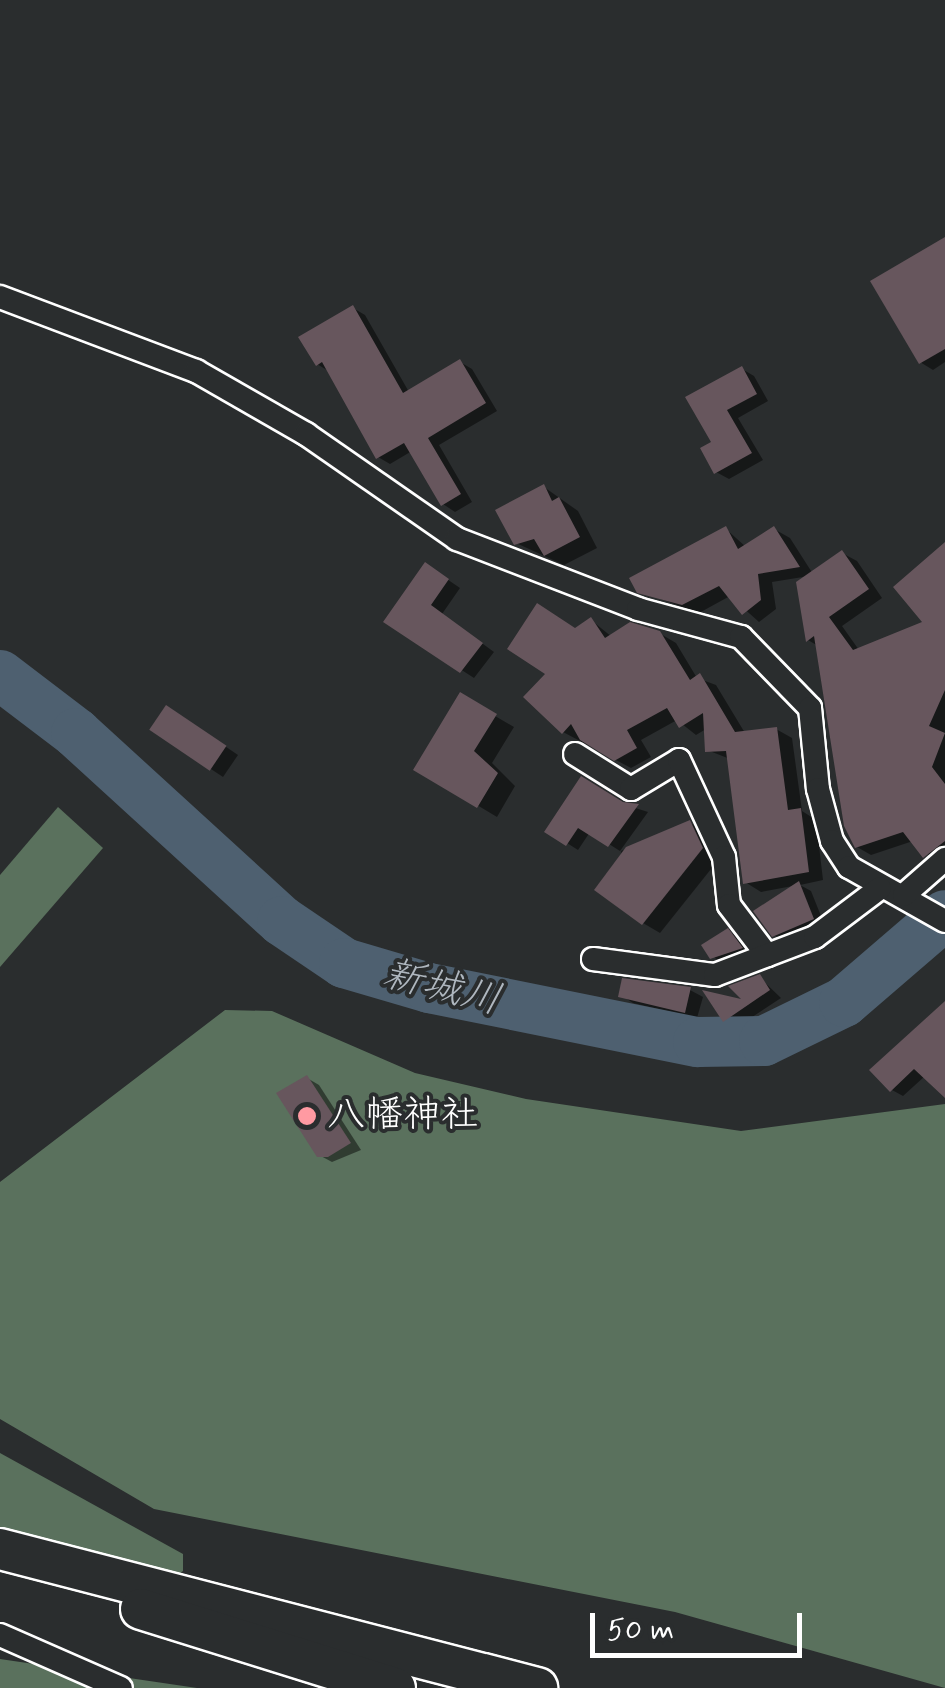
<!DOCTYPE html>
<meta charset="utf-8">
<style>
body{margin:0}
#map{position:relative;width:945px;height:1688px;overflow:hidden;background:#2a2d2e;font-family:Mynerve,"Klee One",sans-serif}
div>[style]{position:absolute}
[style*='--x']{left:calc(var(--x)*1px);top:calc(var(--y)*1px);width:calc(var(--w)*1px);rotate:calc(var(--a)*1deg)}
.green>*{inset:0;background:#5a715d}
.shadow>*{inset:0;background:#0007}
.river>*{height:50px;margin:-25px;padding:0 25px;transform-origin:25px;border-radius:25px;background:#4e6070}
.building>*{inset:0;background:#67565d;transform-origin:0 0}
.roads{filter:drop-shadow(2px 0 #fff) drop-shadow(-2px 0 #fff) drop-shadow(0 2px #fff) drop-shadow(0 -2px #fff)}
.minor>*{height:22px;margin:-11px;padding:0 11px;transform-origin:11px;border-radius:11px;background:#2a2d2e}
.motorway>*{height:40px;margin:-20px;padding:0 20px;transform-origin:20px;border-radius:20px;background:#2a2d2e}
.dots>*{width:28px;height:28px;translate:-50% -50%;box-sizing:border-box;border:5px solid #2a2d2e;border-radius:50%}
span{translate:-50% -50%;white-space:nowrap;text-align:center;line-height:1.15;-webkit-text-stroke:8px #2a2d2e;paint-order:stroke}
.poi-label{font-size:38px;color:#fff}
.left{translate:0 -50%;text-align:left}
.water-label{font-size:40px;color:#afb7bf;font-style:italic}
.scale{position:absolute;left:590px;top:1613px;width:212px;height:45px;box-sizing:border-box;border:5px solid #fff;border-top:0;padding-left:12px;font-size:30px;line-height:35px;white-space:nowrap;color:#fff;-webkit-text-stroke:8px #2a2d2e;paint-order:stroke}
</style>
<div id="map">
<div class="green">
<div style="clip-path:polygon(58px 807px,103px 848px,0 967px,0 875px)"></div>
<div style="clip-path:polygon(225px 1010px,272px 1011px,415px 1073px,526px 1099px,741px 1131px,945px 1104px,945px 1688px,675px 1612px,154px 1509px,0 1419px,0 1182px)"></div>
<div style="clip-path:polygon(0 1453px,183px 1554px,183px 1571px,174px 1578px,0 1538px)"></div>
<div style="clip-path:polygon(0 1659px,197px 1688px,0 1688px)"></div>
</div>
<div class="shadow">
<div style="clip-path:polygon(945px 240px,945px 362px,933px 370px,920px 362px)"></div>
<div style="clip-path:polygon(353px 308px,365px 315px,409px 392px,460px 362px,472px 369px,497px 411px,439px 445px,472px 502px,455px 512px,443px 504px,412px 451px,390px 464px,378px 457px,330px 372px,317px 364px)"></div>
<div style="clip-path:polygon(742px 369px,754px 376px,768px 401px,738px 418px,763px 460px,729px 479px,716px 472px,714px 443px)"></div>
<div style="clip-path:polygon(544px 487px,578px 511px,597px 548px,564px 565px,516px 543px)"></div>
<div style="clip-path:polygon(726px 529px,746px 547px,774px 529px,790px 538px,813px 574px,842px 553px,857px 561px,882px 598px,842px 626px,859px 650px,927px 623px,945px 545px,945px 859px,939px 864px,913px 841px,871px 855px,857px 847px,818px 646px,808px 640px,809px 576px,772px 582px,776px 609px,759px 622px,730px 596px,699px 613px,639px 591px)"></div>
<div style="clip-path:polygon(438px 573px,460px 588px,442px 614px,494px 652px,474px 678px,386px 621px)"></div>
<div style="clip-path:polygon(591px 620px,612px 637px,659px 633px,676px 643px,697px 678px,716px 685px,745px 733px,776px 729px,792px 738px,802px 811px,816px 820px,823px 880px,800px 885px,811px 891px,825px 926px,787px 943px,774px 935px,798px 885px,761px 892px,745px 882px,730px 759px,707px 750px,706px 729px,696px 735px,677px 720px,641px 740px,651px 757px,631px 768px,563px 732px,549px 674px,576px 631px)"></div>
<div style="clip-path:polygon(461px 696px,514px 727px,492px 763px,515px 786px,497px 817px,417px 769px)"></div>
<div style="clip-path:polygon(179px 715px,238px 755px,223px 777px,152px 730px)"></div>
<div style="clip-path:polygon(623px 804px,648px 812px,620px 851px,590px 832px,578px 850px,548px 831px)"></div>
<div style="clip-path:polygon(690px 823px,707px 833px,719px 859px,660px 933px,643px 923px,621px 851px)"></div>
<div style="clip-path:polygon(728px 931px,740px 938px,753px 955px,728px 965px,715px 958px,705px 946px)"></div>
<div style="clip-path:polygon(759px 977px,781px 998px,737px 1027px,724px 1020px,749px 1004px)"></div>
<div style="clip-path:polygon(624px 981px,690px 990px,703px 997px,697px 1018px,633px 1003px,621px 995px)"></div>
<div style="clip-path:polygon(945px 1005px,945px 1094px,925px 1076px,903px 1096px,892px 1090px)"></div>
<div style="clip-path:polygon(307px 1078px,319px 1085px,361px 1150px,332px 1162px,319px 1155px)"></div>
</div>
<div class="river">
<div style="--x:0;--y:675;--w:96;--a:37.3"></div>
<div style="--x:76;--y:733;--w:279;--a:42.4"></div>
<div style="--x:282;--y:921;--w:75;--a:34.1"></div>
<div style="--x:344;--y:963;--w:89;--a:16.4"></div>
<div style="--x:429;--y:988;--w:274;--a:11.4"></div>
<div style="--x:698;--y:1042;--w:66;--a:-0.9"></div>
<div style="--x:764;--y:1041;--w:89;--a:-26"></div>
<div style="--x:844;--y:1002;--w:133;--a:-40.7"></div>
</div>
<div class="building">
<div style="clip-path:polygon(945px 237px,945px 349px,919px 364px,870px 281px)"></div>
<div style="clip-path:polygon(353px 305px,403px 393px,460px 359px,486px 403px,428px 438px,461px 494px,441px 506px,404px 443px,376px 459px,322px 362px,316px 366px,298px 337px)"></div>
<div style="clip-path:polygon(742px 366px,757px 394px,727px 410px,752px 453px,714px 474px,700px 448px,711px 442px,685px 397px)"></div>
<div style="clip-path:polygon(544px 484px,552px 501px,559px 497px,580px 537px,544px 556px,534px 539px,514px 545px,495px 510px)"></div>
<div style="clip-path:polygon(726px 526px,738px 549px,774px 526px,800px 567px,758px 574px,761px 600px,742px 615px,719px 586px,682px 605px,637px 593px,629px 578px)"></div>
<div style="clip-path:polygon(945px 542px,945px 690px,929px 726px,945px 733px,932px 767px,945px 784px,945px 841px,923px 858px,903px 832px,855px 848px,844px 826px,814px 636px,806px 642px,796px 582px,842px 550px,869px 589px,829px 617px,853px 650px,922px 622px,893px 587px)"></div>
<div style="clip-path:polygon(425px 562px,449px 579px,431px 605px,483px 643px,460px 673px,383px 622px)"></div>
<div style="clip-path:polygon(537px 603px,575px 628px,591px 617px,605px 638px,630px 622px,660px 631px,690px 680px,700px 673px,735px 732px,777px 727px,788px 810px,801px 808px,809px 872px,743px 884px,726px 751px,705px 752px,703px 713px,679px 728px,667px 708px,627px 730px,637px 748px,614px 761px,580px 740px,571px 724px,562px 734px,523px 697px,545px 674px,507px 649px)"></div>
<div style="clip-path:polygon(460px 692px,497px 714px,474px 751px,498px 773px,477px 808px,413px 770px)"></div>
<div style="left:166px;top:705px;width:73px;height:30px;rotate:34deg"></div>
<div style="clip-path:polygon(581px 776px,623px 802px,639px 804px,608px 847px,578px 828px,566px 846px,544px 832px)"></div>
<div style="clip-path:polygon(690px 820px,703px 848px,642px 925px,594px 890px,626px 847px)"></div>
<div style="clip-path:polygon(799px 881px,814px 919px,772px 937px,753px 911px)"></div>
<div style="clip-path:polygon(728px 928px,743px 948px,710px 959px,701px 945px)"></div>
<div style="clip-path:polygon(760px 974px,770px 990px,723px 1022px,702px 990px,741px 999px,728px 986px)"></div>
<div style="clip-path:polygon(622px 978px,691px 987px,685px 1013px,618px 997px)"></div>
<div style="clip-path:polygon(945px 1001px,945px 1098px,914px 1069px,890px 1092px,869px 1070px)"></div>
<div style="clip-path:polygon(307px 1075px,351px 1143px,328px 1157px,317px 1157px,276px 1093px)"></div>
</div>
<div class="roads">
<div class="minor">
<div style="--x:0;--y:297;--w:210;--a:20.7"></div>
<div style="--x:196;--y:371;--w:127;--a:29.8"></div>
<div style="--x:306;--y:434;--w:184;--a:34.8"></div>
<div style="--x:457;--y:539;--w:194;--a:21.1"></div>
<div style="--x:638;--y:609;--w:107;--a:15.2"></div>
<div style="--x:741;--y:637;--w:99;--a:45.8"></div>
<div style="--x:810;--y:708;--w:81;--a:84.4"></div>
<div style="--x:818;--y:789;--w:54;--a:74.9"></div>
<div style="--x:832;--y:841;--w:31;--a:57"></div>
<div style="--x:849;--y:867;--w:110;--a:29.4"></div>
<div style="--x:575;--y:754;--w:66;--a:32"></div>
<div style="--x:631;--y:789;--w:56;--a:-31.1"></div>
<div style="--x:679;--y:760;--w:107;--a:65.1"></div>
<div style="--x:724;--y:857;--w:48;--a:84.1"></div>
<div style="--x:729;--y:905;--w:63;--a:52.8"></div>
<div style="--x:904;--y:895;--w:55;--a:-41.3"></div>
<div style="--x:593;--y:959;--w:123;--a:7.5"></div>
<div style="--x:715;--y:975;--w:107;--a:-20.8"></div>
<div style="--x:815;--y:937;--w:81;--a:-37"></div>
<div style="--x:0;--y:1635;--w:132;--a:23.7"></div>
</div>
<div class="motorway">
<div style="--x:0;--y:1549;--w:555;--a:14.51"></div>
<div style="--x:141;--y:1609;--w:266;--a:17.3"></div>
</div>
</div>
<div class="dots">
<div style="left:307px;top:1116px;background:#ff9aa2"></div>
</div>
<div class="poi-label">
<span class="left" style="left:327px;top:1116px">八幡神社</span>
</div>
<div class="water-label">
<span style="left:442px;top:988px;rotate:14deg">新城川</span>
</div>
<div class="scale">50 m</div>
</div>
